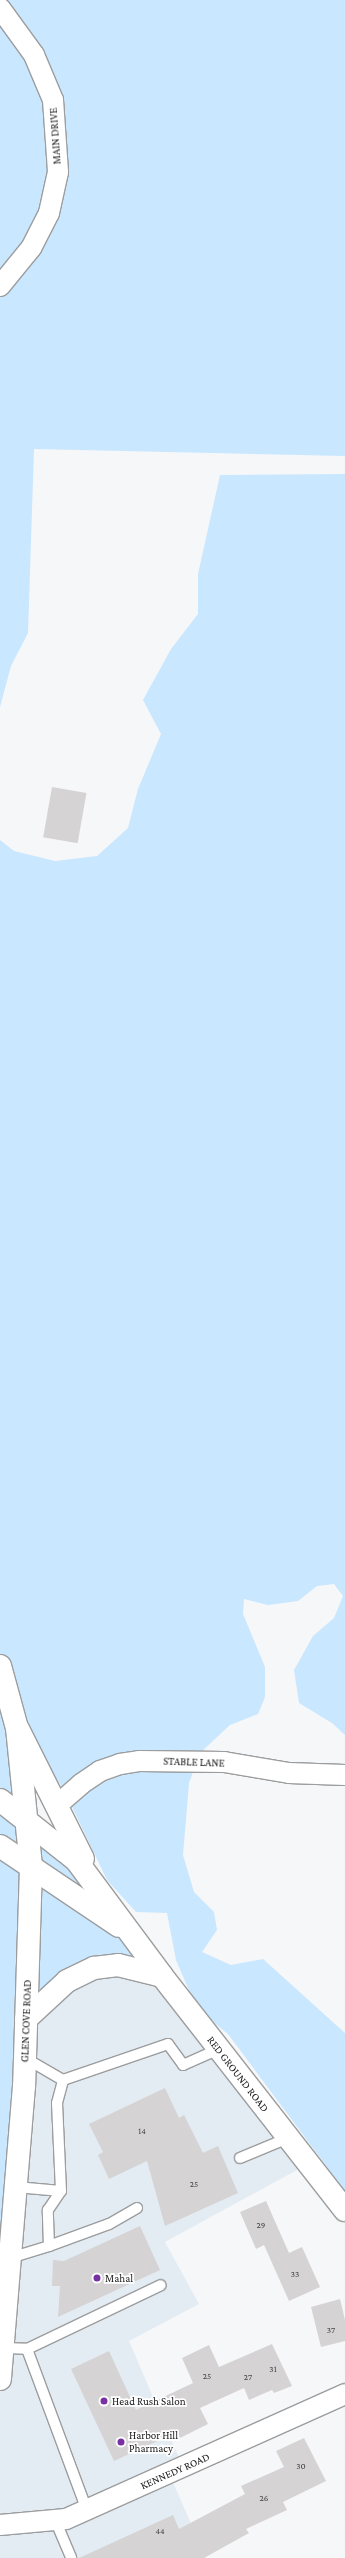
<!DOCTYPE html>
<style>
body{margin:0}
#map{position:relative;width:345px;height:2558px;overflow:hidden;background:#f6f7f9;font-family:"Crimson Pro",serif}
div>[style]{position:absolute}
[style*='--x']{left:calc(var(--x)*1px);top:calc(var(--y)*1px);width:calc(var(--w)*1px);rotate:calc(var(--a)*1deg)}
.built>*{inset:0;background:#e4ecf3}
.green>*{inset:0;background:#c9e7fe}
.building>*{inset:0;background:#d5d3d4;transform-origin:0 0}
.roads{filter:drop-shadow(1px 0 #9c9d9e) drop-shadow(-1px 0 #9c9d9e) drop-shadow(0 1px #9c9d9e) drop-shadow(0 -1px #9c9d9e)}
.service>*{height:10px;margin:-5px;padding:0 5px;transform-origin:5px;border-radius:5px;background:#fff}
.minor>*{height:20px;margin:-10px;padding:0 10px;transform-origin:10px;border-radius:10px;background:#fff}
.tertiary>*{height:22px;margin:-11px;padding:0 11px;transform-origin:11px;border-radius:11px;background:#fff}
.primary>*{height:22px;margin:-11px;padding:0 11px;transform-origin:11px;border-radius:11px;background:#fff}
.dots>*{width:11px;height:11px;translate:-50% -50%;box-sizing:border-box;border:2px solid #fff;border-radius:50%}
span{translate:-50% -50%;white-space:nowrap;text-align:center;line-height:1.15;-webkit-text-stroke:3.5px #fff;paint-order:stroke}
.number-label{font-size:9px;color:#464546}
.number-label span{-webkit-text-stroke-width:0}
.street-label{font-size:11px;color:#161617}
.poi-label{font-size:11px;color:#161617}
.left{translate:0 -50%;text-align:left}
</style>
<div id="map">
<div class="built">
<div style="clip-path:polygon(146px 1970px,308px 2164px,165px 2242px,199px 2304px,129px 2341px,183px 2467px,169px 2473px,206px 2558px,0 2558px,0 2379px,26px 2019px,67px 1981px)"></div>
</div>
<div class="green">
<div style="clip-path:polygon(0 0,345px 0,345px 456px,34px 449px,28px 633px,11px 666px,0 707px)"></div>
<div style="clip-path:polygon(345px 474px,345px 1735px,332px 1723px,299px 1703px,294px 1670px,313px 1636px,334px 1618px,343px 1596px,334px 1584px,317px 1586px,298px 1601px,268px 1605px,244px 1599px,243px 1614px,265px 1667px,265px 1697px,258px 1714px,230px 1725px,200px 1753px,189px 1783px,183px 1855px,194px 1892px,214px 1912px,217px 1930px,202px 1952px,231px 1965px,263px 1959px,345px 2033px,345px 2191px,228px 2034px,197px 2009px,176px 1960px,167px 1913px,136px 1912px,107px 1880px,63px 1788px,18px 1729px,36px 1825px,162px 1976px,105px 1966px,26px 2019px,0 2379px,0 840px,14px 851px,55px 861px,97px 856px,128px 828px,138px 789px,161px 734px,143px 700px,171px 649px,198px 614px,198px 574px,220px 475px)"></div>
</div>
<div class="building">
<div style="left:52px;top:787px;width:35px;height:51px;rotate:10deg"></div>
<div style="clip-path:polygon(165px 2088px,179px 2118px,184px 2115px,203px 2153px,218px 2146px,238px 2193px,165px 2226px,147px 2161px,109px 2179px,98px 2155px,103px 2152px,89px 2124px)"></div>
<div style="clip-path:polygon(266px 2201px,289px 2253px,302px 2247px,320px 2287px,289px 2301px,264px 2245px,256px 2249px,240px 2212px)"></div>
<div style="clip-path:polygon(140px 2226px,160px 2270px,58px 2317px,60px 2286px,52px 2286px,53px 2260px,64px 2261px)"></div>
<div style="clip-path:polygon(340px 2299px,345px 2320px,345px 2341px,321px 2347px,311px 2307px)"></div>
<div style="clip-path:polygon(272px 2344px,292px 2386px,274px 2393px,272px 2390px,249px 2400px,244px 2388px,200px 2408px,208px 2424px,180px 2438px,177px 2432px,114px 2461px,71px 2369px,109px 2351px,136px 2410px,193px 2383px,182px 2358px,209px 2345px,219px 2367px)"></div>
<div style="clip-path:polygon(304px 2438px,326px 2481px,283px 2502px,287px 2510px,246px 2529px,249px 2533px,204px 2558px,79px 2558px,173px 2515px,179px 2529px,245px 2494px,241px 2486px,284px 2467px,276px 2451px)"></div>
</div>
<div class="roads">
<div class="service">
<div style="--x:25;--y:2058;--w:44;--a:30.1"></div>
<div style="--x:240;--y:2158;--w:52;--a:-22.6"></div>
<div style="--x:16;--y:2187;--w:45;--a:5.1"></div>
<div style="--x:137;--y:2208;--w:32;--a:150"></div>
<div style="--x:109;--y:2224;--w:64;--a:159.9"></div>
<div style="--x:49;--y:2246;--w:36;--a:-92"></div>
<div style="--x:48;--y:2210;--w:23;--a:-56"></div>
<div style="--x:61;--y:2191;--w:88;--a:-92.6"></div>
<div style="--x:57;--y:2103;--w:24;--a:-75"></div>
<div style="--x:63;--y:2080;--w:111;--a:-18.9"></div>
<div style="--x:168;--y:2044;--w:26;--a:54"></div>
<div style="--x:183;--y:2065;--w:39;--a:-24"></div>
<div style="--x:10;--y:2258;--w:41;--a:-17.1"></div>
<div style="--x:3;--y:2348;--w:24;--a:2"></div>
<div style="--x:27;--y:2349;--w:172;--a:69.6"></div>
<div style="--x:27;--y:2349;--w:148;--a:-25.5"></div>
<div style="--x:56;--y:2522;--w:39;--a:67"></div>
</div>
<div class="minor">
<div style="--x:0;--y:8;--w:58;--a:54.1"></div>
<div style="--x:34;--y:55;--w:49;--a:67.1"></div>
<div style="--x:53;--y:100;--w:72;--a:86"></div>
<div style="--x:58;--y:172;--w:42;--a:102.4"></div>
<div style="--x:49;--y:213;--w:39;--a:117"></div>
<div style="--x:31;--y:248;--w:49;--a:129.2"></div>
<div style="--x:56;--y:1806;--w:33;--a:-41"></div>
<div style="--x:81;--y:1784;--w:23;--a:-34"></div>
<div style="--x:100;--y:1771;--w:21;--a:-19"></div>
<div style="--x:120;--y:1764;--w:19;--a:-9"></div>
<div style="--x:139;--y:1761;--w:85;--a:0.7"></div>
<div style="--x:224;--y:1762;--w:66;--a:9.6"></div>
<div style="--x:289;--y:1773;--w:56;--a:2"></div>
<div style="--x:0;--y:2525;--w:66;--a:-5.2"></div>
<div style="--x:66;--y:2519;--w:306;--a:-24.1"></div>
</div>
<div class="tertiary">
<div style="--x:18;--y:1729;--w:145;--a:63.4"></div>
<div style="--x:0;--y:1800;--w:97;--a:38.3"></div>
<div style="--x:76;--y:1860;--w:144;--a:53.4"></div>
<div style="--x:162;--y:1976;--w:297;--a:52"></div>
<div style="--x:0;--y:1846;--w:143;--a:33.9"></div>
</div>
<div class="primary">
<div style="--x:0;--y:1666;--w:64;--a:74.7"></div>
<div style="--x:17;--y:1728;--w:140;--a:84.2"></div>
<div style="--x:31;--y:1867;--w:219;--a:91.8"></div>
<div style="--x:24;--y:2086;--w:294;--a:94.7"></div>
<div style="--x:26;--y:2019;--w:56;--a:-42.8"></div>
<div style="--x:67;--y:1981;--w:30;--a:-26"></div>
<div style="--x:94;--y:1968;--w:24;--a:-7"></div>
<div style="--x:118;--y:1965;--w:45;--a:14"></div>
</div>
</div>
<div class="dots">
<div style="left:97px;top:2278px;background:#7830a3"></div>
<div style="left:104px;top:2401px;background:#7830a3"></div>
<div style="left:121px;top:2442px;background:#7830a3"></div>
</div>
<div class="number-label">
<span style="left:142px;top:2131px">14</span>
<span style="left:194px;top:2184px">25</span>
<span style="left:261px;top:2225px">29</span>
<span style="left:295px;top:2274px">33</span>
<span style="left:331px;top:2330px">37</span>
<span style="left:273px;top:2369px">31</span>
<span style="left:207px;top:2376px">25</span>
<span style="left:248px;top:2377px">27</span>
<span style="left:301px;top:2466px">30</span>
<span style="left:264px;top:2498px">26</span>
<span style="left:160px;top:2531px">44</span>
</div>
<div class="street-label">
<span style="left:55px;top:136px;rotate:-94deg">MAIN DRIVE</span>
<span style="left:194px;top:1762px;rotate:2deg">STABLE LANE</span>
<span style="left:26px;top:2021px;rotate:-88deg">GLEN COVE ROAD</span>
<span style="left:238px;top:2074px;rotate:52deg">RED GROUND ROAD</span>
<span style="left:175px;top:2471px;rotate:-24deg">KENNEDY ROAD</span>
</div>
<div class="poi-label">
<span class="left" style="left:105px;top:2278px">Mahal</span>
<span class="left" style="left:112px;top:2401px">Head Rush Salon</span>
<span class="left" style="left:129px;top:2442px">Harbor Hill<br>Pharmacy</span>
</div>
</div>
